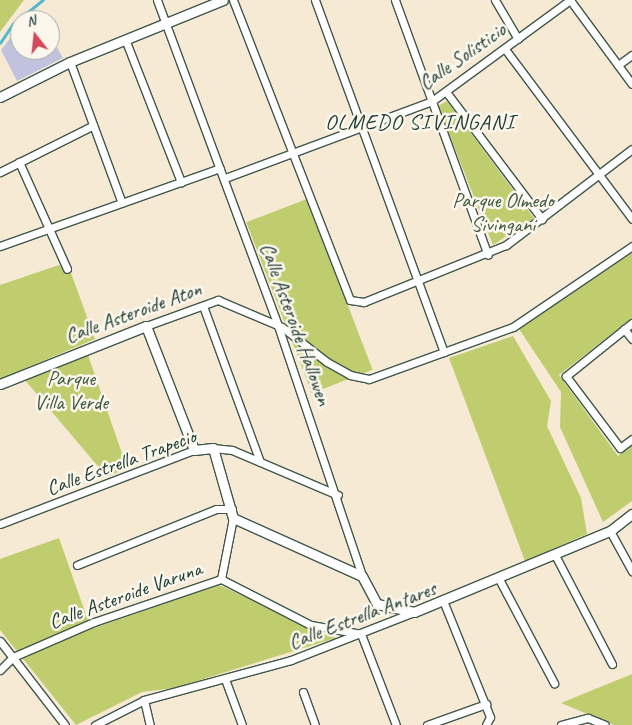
<!DOCTYPE html>
<style>
body{margin:0}
#map{position:relative;width:632px;height:725px;overflow:hidden;background:#f6ead5;font-family:Caveat,sans-serif}
div>[style]{position:absolute}
[style*='--x']{left:calc(var(--x)*1px);top:calc(var(--y)*1px);width:calc(var(--w)*1px);rotate:calc(var(--a)*1deg)}
.industrial>*{inset:0;background:#c1c2dd}
.green>*{inset:0;background:#bfcd6f;transform-origin:0 0}
.stream>*{height:2.5px;margin:-1.25px;padding:0 1.25px;transform-origin:1.25px;border-radius:1.25px;background:#50b9cd}
.roads{filter:drop-shadow(1px 0 #3f574c) drop-shadow(-1px 0 #3f574c) drop-shadow(0 1px #3f574c) drop-shadow(0 -1px #3f574c)}
.minor>*{height:7px;margin:-3.5px;padding:0 3.5px;transform-origin:3.5px;border-radius:3.5px;background:#fff}
.tertiary>*{height:9px;margin:-4.5px;padding:0 4.5px;transform-origin:4.5px;border-radius:4.5px;background:#fff}
span{translate:-50% -50%;white-space:nowrap;text-align:center;line-height:1.15;-webkit-text-stroke:5px #fbf7ec;paint-order:stroke}
.street-label{font-size:21px;color:#1f3d34}
.park-label{font-size:21px;color:#3f5a40}
.neighbourhood-label{font-size:22px;color:#1f3d34;letter-spacing:1px}
.north{position:absolute;left:10px;top:10px;width:50px;height:50px;box-sizing:border-box;background:#fbf7ec;border:1px solid #a3ada2;border-radius:50%;rotate:344deg;font-size:14px;font-weight:700;line-height:20px;text-align:center;color:#1f3d34}
.north::after{content:'';display:block;margin:auto;width:18px;height:22px;background:#d1495b;clip-path:polygon(50% 0,100% 100%,50% 72%,0 100%)}
</style>
<div id="map">
<div class="industrial">
<div style="clip-path:polygon(20px 25px,20px 50px,50px 50px,50px 35px,63px 58px,17px 81px,1px 50px)"></div>
</div>
<div class="green">
<div style="clip-path:polygon(0 0,24px 0,0 32px)"></div>
<div style="clip-path:polygon(447px 101px,534px 218px,493px 245px,438px 106px)"></div>
<div style="left:307px;top:199px;width:183px;height:65px;rotate:69deg"></div>
<div style="clip-path:polygon(632px 253px,632px 318px,559px 375px,618px 456px,632px 445px,632px 501px,603px 522px,560px 427px,561px 392px,519px 329px)"></div>
<div style="clip-path:polygon(59px 265px,71px 273px,95px 339px,0 379px,0 285px)"></div>
<div style="clip-path:polygon(513px 336px,551px 401px,547px 426px,581px 498px,587px 534px,525px 561px,449px 358px)"></div>
<div style="clip-path:polygon(87px 352px,127px 468px,107px 477px,24px 379px)"></div>
<div style="clip-path:polygon(59px 538px,91px 629px,219px 585px,336px 638px,174px 688px,142px 692px,76px 725px,0 630px,0 559px)"></div>
<div style="clip-path:polygon(632px 674px,632px 725px,614px 725px,561px 703px)"></div>
</div>
<div class="stream">
<div style="--x:0;--y:43;--w:23;--a:-56"></div>
<div style="--x:13;--y:24;--w:38;--a:-39"></div>
</div>
<div class="roads">
<div class="minor">
<div style="--x:157;--y:0;--w:348;--a:69.6"></div>
<div style="--x:278;--y:326;--w:264;--a:71.4"></div>
<div style="--x:233;--y:0;--w:322;--a:68.7"></div>
<div style="--x:350;--y:300;--w:14;--a:8"></div>
<div style="--x:364;--y:302;--w:153;--a:-21.9"></div>
<div style="--x:506;--y:245;--w:158;--a:-37.3"></div>
<div style="--x:315;--y:0;--w:375;--a:69.9"></div>
<div style="--x:395;--y:0;--w:271;--a:70"></div>
<div style="--x:495;--y:0;--w:45;--a:59.5"></div>
<div style="--x:570;--y:0;--w:104;--a:53.6"></div>
<div style="--x:125;--y:39;--w:154;--a:68.6"></div>
<div style="--x:505;--y:49;--w:212;--a:53.2"></div>
<div style="--x:70;--y:62;--w:150;--a:69.8"></div>
<div style="--x:618;--y:65;--w:17;--a:-36"></div>
<div style="--x:447;--y:93;--w:158;--a:53"></div>
<div style="--x:19;--y:162;--w:117;--a:65.8"></div>
<div style="--x:0;--y:172;--w:103;--a:-26.6"></div>
<div style="--x:225;--y:178;--w:221;--a:-20.4"></div>
<div style="--x:432;--y:101;--w:171;--a:-36.2"></div>
<div style="--x:0;--y:246;--w:233;--a:-19.5"></div>
<div style="--x:203;--y:306;--w:166;--a:69.9"></div>
<div style="--x:632;--y:323;--w:85;--a:141.2"></div>
<div style="--x:566;--y:376;--w:90;--a:53.1"></div>
<div style="--x:620;--y:448;--w:15;--a:-37"></div>
<div style="--x:146;--y:326;--w:77;--a:-19.9"></div>
<div style="--x:218;--y:300;--w:69;--a:22.9"></div>
<div style="--x:282;--y:327;--w:57;--a:37.9"></div>
<div style="--x:327;--y:362;--w:26;--a:29"></div>
<div style="--x:350;--y:375;--w:19;--a:12"></div>
<div style="--x:369;--y:379;--w:153;--a:-19.9"></div>
<div style="--x:513;--y:327;--w:144;--a:-34.2"></div>
<div style="--x:624;--y:329;--w:13;--a:51"></div>
<div style="--x:213;--y:448;--w:19;--a:6"></div>
<div style="--x:232;--y:450;--w:115;--a:23"></div>
<div style="--x:0;--y:524;--w:208;--a:-20.9"></div>
<div style="--x:610;--y:531;--w:46;--a:61.2"></div>
<div style="--x:555;--y:555;--w:123;--a:62.4"></div>
<div style="--x:77;--y:565;--w:150;--a:-21.9"></div>
<div style="--x:216;--y:509;--w:16;--a:0"></div>
<div style="--x:221;--y:579;--w:62;--a:-78.9"></div>
<div style="--x:499;--y:579;--w:118;--a:62.1"></div>
<div style="--x:444;--y:603;--w:123;--a:68"></div>
<div style="--x:490;--y:717;--w:9;--a:117"></div>
<div style="--x:361;--y:634;--w:97;--a:69"></div>
<div style="--x:0;--y:641;--w:106;--a:52.3"></div>
<div style="--x:0;--y:670;--w:18;--a:-45"></div>
<div style="--x:13;--y:657;--w:88;--a:-23.4"></div>
<div style="--x:94;--y:622;--w:134;--a:-18.7"></div>
<div style="--x:221;--y:579;--w:101;--a:27.1"></div>
<div style="--x:311;--y:625;--w:51;--a:10.2"></div>
<div style="--x:225;--y:679;--w:49;--a:69.7"></div>
<div style="--x:303;--y:692;--w:35;--a:70"></div>
<div style="--x:144;--y:700;--w:26;--a:77"></div>
<div style="--x:95;--y:725;--w:55;--a:-27"></div>
<div style="--x:144;--y:700;--w:152;--a:-15.2"></div>
<div style="--x:291;--y:660;--w:132;--a:-21.3"></div>
<div style="--x:427;--y:725;--w:63;--a:-19.6"></div>
<div style="--x:561;--y:725;--w:28;--a:-15"></div>
<div style="--x:588;--y:718;--w:18;--a:22"></div>
</div>
<div class="tertiary">
<div style="--x:0;--y:97;--w:78;--a:-26.6"></div>
<div style="--x:70;--y:62;--w:165;--a:-22.1"></div>
<div style="--x:0;--y:384;--w:157;--a:-21.7"></div>
<div style="--x:146;--y:326;--w:133;--a:68.8"></div>
<div style="--x:194;--y:450;--w:19;--a:-6"></div>
<div style="--x:213;--y:448;--w:73;--a:74.1"></div>
<div style="--x:233;--y:518;--w:141;--a:24.2"></div>
<div style="--x:362;--y:576;--w:32;--a:62"></div>
<div style="--x:377;--y:604;--w:38;--a:12"></div>
<div style="--x:414;--y:612;--w:212;--a:-22.5"></div>
<div style="--x:610;--y:531;--w:28;--a:-38"></div>
</div>
</div>
<div class="street-label">
<span style="left:462px;top:56px;rotate:-35deg">Calle Solisticio</span>
<span style="left:133px;top:312px;rotate:-20deg">Calle Asteroide Aton</span>
<span style="left:296px;top:324px;rotate:70deg">Calle Asteroide Hallowen</span>
<span style="left:121px;top:462px;rotate:-20deg">Calle Estrella Trapecio</span>
<span style="left:125px;top:595px;rotate:-20deg">Calle Asteroide Varuna</span>
<span style="left:362px;top:615px;rotate:-21deg">Calle Estrella Antares</span>
</div>
<div class="park-label">
<span style="left:503px;top:212px">Parque Olmedo<br>Sivingani</span>
<span style="left:71px;top:390px">Parque<br>Villa Verde</span>
</div>
<div class="neighbourhood-label">
<span style="left:420px;top:123px">OLMEDO SIVINGANI</span>
</div>
<div class="north">N</div>
</div>
